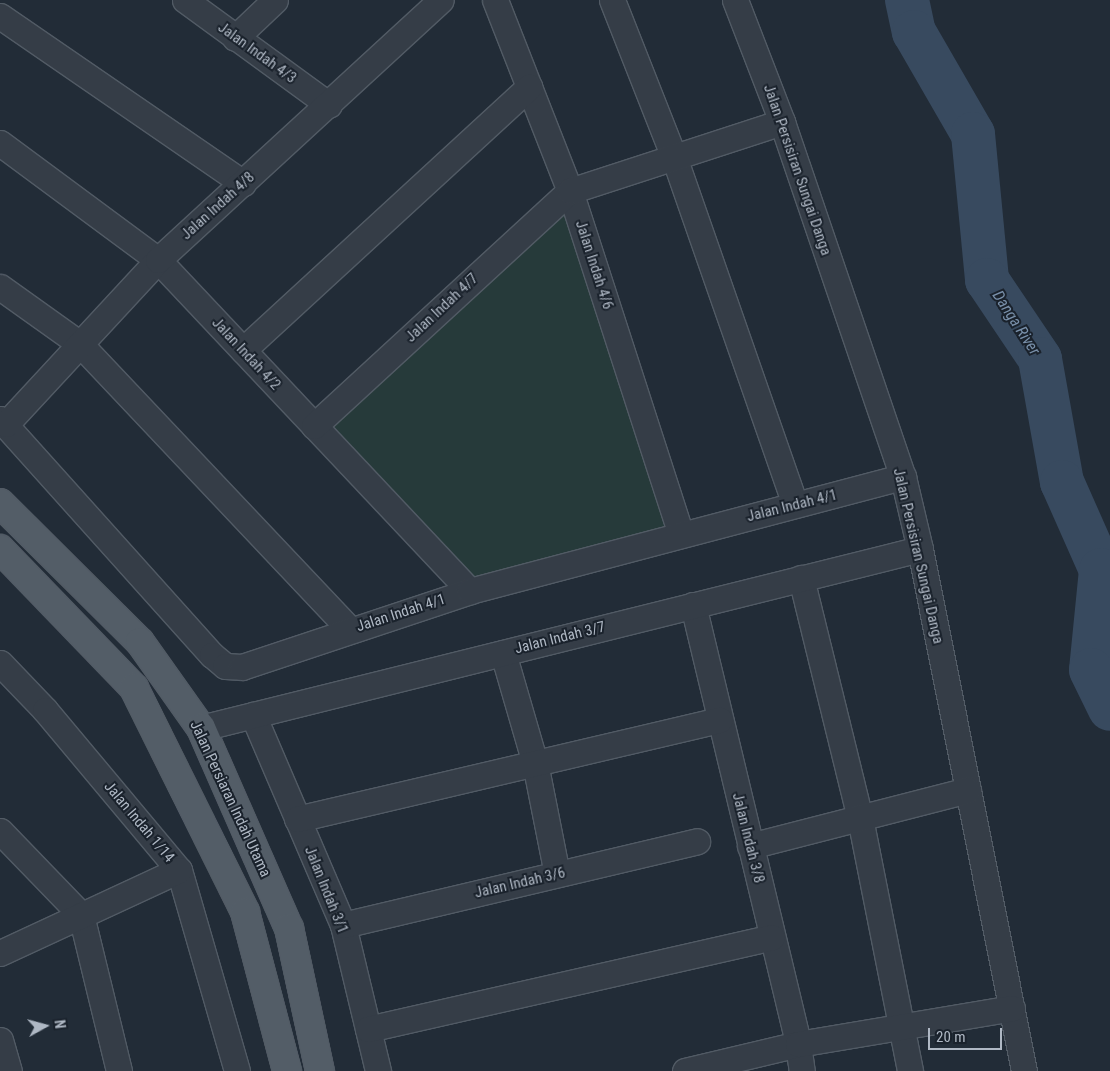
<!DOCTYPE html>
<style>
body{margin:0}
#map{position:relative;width:1110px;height:1071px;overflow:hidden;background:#222c37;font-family:"Roboto Condensed",sans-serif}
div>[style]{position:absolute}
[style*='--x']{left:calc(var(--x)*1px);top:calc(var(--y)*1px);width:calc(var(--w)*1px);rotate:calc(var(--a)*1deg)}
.green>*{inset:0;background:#263a3a}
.river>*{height:44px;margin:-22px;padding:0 22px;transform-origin:22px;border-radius:22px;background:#384a5f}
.roads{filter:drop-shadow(1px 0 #525b65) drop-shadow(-1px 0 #525b65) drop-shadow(0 1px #525b65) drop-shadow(0 -1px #525b65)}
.minor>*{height:25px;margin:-12.5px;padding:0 12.5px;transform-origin:12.5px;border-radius:12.5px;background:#353d47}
.major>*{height:28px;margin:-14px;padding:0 14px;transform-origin:14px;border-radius:14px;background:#535d67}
span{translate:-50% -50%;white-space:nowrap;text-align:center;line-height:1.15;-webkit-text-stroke:4px #1a222c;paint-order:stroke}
.street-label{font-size:15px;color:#afb8c4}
.water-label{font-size:16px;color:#7990aa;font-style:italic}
.north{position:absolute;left:20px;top:1001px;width:50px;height:50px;-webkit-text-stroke:4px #1a222c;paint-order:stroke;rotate:83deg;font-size:14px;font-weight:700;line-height:20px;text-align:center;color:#afb8c4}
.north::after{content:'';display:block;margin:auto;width:18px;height:22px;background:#afb8c4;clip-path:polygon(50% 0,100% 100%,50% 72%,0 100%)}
.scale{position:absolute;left:928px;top:1028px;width:74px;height:22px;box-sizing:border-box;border:2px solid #afb8c4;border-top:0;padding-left:6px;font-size:15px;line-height:18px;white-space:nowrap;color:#afb8c4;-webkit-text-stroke:4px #1a222c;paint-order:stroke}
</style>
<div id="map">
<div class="green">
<div style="clip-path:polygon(568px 202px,679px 529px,470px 591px,324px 425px)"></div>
</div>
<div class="river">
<div style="--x:907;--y:0;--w:33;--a:78"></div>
<div style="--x:914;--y:32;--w:118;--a:60"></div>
<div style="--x:973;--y:134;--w:147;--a:84.5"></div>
<div style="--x:987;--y:280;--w:95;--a:56.1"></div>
<div style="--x:1040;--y:359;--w:125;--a:79.9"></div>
<div style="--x:1062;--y:482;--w:96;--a:66.1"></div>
<div style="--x:1101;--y:570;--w:100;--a:95.7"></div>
<div style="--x:1091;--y:670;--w:43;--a:64"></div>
</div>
<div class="roads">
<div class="minor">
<div style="--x:185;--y:0;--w:178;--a:36.1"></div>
<div style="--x:495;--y:0;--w:205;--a:68.6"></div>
<div style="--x:570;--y:191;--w:361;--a:72.1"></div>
<div style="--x:612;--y:0;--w:169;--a:68.5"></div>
<div style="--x:674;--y:157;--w:368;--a:70.8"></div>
<div style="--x:735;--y:0;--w:131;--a:68.9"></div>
<div style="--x:782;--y:122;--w:375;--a:71.2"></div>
<div style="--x:903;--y:477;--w:74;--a:76.7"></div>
<div style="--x:920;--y:549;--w:532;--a:78.73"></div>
<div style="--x:0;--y:16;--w:295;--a:34.5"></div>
<div style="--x:235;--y:38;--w:55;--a:-43.5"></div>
<div style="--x:0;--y:143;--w:197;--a:36.5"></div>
<div style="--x:158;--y:260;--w:455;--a:46.7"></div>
<div style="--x:0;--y:287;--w:98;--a:35.5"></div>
<div style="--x:80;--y:344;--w:393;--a:46.6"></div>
<div style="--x:243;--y:350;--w:389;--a:-42.6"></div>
<div style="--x:0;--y:419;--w:317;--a:48.1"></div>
<div style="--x:212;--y:655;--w:17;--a:40"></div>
<div style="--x:225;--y:666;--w:17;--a:3"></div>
<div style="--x:242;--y:667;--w:240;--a:-18.4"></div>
<div style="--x:470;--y:591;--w:448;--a:-14.8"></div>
<div style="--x:6;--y:424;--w:224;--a:-47.2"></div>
<div style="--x:158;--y:260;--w:384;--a:-42.6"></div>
<div style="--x:314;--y:426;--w:348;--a:-42.6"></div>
<div style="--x:570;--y:191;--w:223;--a:-18"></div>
<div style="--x:801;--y:578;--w:247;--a:76.2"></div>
<div style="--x:860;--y:818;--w:258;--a:78.8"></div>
<div style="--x:693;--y:605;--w:451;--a:76.5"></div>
<div style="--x:798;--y:1044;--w:27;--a:82"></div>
<div style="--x:503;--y:653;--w:115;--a:73.8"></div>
<div style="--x:535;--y:763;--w:113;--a:78.8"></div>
<div style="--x:0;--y:663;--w:65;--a:46.2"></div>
<div style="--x:45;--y:710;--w:209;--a:50.1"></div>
<div style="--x:179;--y:870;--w:209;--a:73.9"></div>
<div style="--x:253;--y:715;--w:228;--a:66.8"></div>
<div style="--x:343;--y:925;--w:150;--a:76.5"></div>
<div style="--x:201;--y:728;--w:741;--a:-13.98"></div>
<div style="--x:297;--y:819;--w:434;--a:-13.2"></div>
<div style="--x:0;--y:831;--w:117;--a:46"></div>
<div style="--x:81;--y:915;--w:161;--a:76.3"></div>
<div style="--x:750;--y:846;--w:225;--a:-14.4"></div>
<div style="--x:343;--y:925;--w:364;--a:-13.3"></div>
<div style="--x:0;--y:953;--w:197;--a:-24.9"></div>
<div style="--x:368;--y:1029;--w:414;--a:-12.8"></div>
<div style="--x:0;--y:1040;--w:32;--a:74"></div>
<div style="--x:685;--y:1071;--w:116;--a:-13.4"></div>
<div style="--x:798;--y:1044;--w:217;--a:-9.5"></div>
</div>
<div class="major">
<div style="--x:0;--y:503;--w:197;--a:44.8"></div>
<div style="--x:140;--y:642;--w:105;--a:54.7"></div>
<div style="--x:201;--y:728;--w:219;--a:66.3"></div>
<div style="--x:289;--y:928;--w:146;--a:77.8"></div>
<div style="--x:0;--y:549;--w:193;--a:46"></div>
<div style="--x:134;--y:688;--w:250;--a:63.6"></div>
<div style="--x:245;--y:912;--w:164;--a:75.2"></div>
</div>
</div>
<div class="street-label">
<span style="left:257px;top:53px;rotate:36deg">Jalan Indah 4/3</span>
<span style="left:797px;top:170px;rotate:71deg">Jalan Persisiran Sungai Danga</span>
<span style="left:218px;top:206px;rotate:-42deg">Jalan Indah 4/8</span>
<span style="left:594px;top:265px;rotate:72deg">Jalan Indah 4/6</span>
<span style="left:442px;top:308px;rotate:-43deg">Jalan Indah 4/7</span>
<span style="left:246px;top:354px;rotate:47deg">Jalan Indah 4/2</span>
<span style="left:792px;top:506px;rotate:-14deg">Jalan Indah 4/1</span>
<span style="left:918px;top:556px;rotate:77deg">Jalan Persisiran Sungai Danga</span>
<span style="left:401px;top:613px;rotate:-18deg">Jalan Indah 4/1</span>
<span style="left:560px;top:638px;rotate:-14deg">Jalan Indah 3/7</span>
<span style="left:230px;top:799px;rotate:65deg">Jalan Persiaran Indah Utama</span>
<span style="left:139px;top:822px;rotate:50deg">Jalan Indah 1/14</span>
<span style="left:748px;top:838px;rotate:76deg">Jalan Indah 3/8</span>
<span style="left:520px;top:883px;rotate:-13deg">Jalan Indah 3/6</span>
<span style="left:326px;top:890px;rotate:68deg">Jalan Indah 3/1</span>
</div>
<div class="water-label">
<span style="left:1016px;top:323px;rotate:57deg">Danga River</span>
</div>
<div class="north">N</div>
<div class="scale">20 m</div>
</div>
